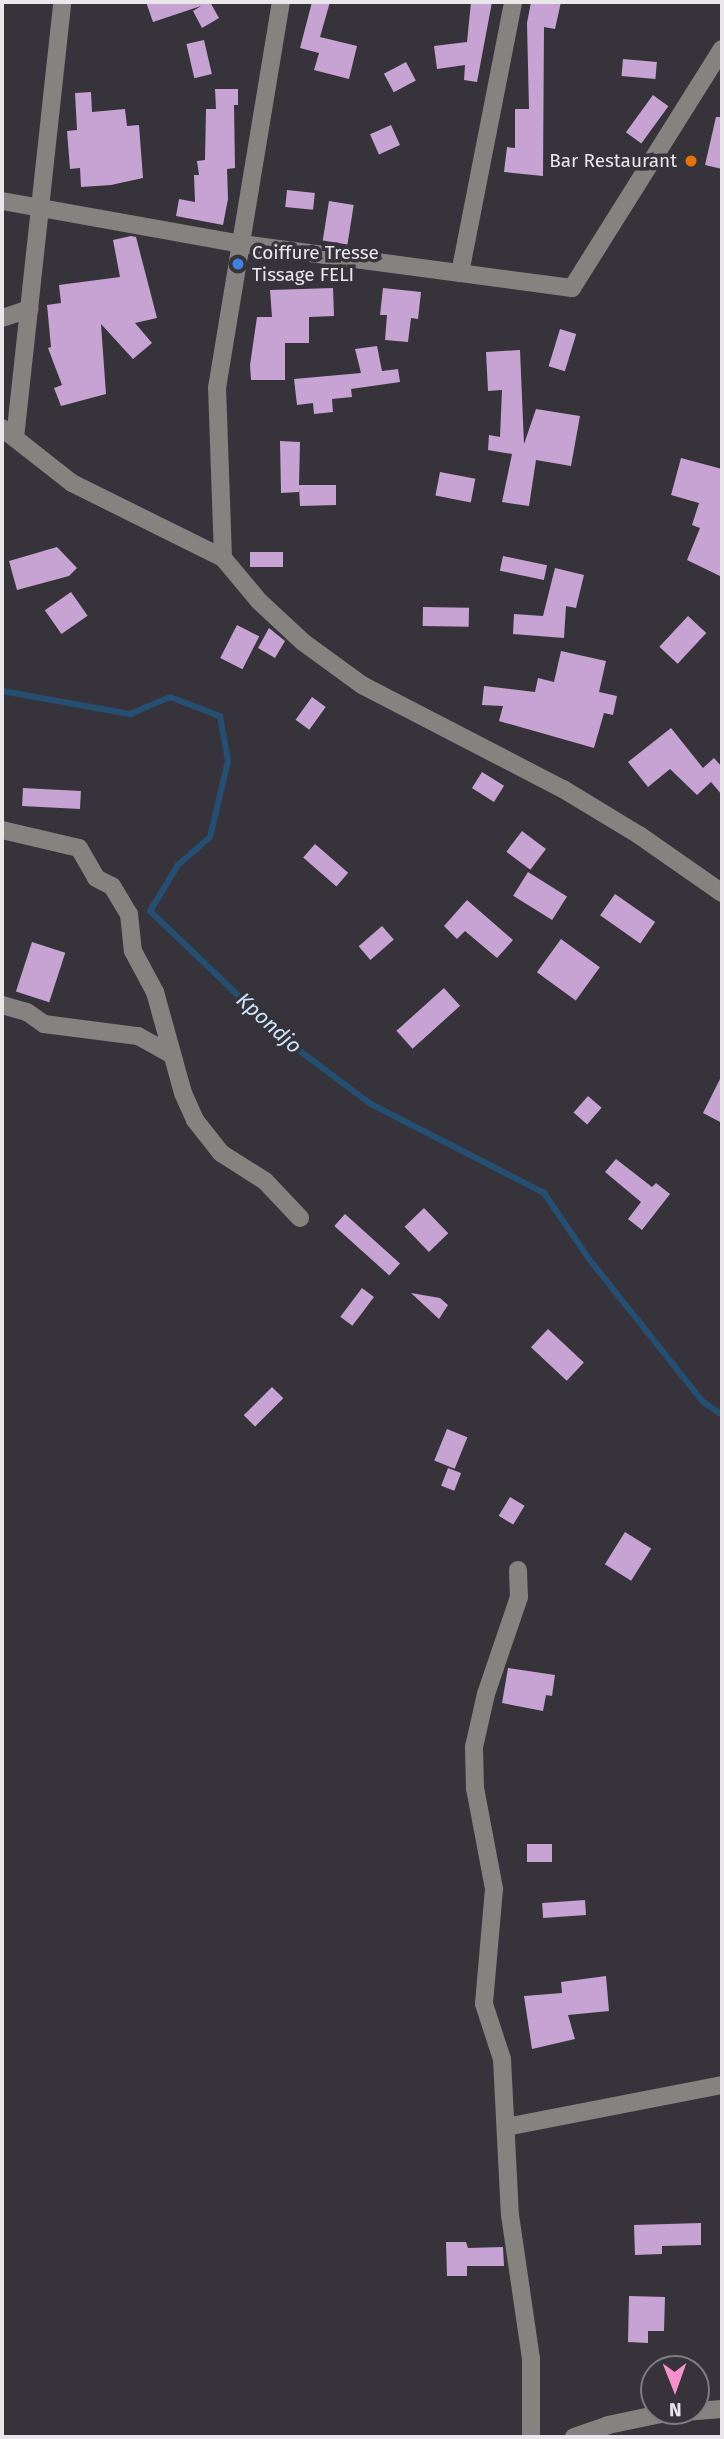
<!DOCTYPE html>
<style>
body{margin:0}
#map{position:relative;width:724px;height:2439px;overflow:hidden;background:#37333a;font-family:"Fira Sans",sans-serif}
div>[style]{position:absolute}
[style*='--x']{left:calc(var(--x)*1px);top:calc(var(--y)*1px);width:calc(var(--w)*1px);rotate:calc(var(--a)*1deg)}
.stream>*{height:6px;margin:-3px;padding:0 3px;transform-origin:3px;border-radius:3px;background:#244f73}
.building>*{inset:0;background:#c6a3d3;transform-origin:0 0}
.minor>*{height:18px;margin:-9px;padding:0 9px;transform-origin:9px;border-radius:9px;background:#858280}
.dots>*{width:19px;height:19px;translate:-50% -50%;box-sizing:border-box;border:4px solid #37333a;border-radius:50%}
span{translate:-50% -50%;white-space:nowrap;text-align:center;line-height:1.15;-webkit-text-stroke:7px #37333a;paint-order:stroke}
.poi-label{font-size:19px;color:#eae7eb}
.right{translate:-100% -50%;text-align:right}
.left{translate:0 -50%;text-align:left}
.water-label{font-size:21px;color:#cce6fe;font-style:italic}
.frame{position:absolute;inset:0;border:4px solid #eae7eb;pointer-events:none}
.north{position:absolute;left:640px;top:2355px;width:70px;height:70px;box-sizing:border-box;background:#37333a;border:2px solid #7f7b81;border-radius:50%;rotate:179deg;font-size:19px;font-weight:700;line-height:28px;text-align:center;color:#eae7eb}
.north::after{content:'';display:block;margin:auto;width:24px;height:32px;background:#f890cc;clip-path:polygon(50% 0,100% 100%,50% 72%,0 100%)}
</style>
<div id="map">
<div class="stream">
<div style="--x:2;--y:691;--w:130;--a:10.2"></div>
<div style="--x:130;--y:714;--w:43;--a:-23"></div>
<div style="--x:170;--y:697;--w:53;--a:20.8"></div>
<div style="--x:220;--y:716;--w:46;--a:79.9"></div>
<div style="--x:228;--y:761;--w:78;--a:103.3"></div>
<div style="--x:210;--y:837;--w:43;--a:138.8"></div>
<div style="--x:178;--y:865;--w:54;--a:121.3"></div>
<div style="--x:150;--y:911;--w:185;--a:43.7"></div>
<div style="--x:284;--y:1039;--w:109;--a:36.8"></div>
<div style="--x:371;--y:1104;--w:195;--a:27.2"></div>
<div style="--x:544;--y:1193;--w:80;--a:55.7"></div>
<div style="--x:589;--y:1259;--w:183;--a:51.4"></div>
<div style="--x:703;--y:1402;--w:23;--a:34"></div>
</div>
<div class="building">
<div style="clip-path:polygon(146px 2px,210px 2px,219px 18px,202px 28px,193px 11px,201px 6px,153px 22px)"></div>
<div style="clip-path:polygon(312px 2px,330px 2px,320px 37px,357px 46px,349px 79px,314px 70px,319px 53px,300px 48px)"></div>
<div style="clip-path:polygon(471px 2px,492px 2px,477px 82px,464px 80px,465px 65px,437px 69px,434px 46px,467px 42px)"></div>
<div style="clip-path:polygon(531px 2px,561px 2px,555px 29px,544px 27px,543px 176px,504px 172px,507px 147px,515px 148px,515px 109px,529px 109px,527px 23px)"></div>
<div style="left:204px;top:40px;width:35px;height:18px;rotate:77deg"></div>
<div style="left:623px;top:59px;width:34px;height:17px;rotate:5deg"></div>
<div style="left:406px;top:62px;width:21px;height:25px;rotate:62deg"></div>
<div style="clip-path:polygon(215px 89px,238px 89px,238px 105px,234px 105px,235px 168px,227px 169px,228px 199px,223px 225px,176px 216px,179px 199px,195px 202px,194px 175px,199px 175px,197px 161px,205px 160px,206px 109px,216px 109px)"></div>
<div style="clip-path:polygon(91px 92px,92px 112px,125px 109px,127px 126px,139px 125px,143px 178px,111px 185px,81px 187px,80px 168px,70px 169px,67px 131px,77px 130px,75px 93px)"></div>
<div style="left:653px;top:95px;width:19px;height:46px;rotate:36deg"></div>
<div style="clip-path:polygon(716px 117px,722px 117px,722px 169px,705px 165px)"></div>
<div style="left:391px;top:125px;width:22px;height:23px;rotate:66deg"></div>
<div style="left:287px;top:190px;width:28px;height:17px;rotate:6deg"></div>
<div style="left:329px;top:201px;width:25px;height:40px;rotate:9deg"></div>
<div style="clip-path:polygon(131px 236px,136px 237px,157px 318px,135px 323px,152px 343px,133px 359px,101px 324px,106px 394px,61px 406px,54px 388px,62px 385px,48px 348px,51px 347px,47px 305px,61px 303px,59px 285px,120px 277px,113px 240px)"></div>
<div style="clip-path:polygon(333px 288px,334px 316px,309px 317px,309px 343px,285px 343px,285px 380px,251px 380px,250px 365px,257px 317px,272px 317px,270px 290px)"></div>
<div style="clip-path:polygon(383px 288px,421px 292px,418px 319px,411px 318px,408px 342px,385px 340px,387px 315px,380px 315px)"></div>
<div style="left:560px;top:329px;width:17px;height:39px;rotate:17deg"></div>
<div style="clip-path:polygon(377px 346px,382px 371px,398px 369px,400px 382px,351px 389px,352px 397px,332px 399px,333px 412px,314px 414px,313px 403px,297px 405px,294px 379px,361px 373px,355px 349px)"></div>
<div style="clip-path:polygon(520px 350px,524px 444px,536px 409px,580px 416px,571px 466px,536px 460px,529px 506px,502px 502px,512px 454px,488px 450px,489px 435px,500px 437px,502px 390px,488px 391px,486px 352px)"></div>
<div style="clip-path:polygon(280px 441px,300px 442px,299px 485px,336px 485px,336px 505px,300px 506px,299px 487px,299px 492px,281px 493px)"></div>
<div style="clip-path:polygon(681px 458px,722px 469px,722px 577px,687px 560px,700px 528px,692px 525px,699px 503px,671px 495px)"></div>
<div style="left:440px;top:472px;width:36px;height:24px;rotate:11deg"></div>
<div style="clip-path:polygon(57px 547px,77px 568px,69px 576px,17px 590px,9px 561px)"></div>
<div style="left:250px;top:552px;width:33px;height:15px"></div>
<div style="left:503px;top:556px;width:45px;height:15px;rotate:12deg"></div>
<div style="clip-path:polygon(555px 568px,584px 575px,576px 608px,566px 606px,564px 638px,513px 634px,514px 614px,543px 616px)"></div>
<div style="left:71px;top:592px;width:29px;height:32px;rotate:55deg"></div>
<div style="left:423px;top:607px;width:46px;height:19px;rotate:1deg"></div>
<div style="left:688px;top:616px;width:25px;height:42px;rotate:43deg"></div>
<div style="left:237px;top:625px;width:25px;height:37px;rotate:27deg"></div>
<div style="clip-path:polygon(269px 628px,285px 641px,275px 658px,258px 648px)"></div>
<div style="clip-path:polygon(561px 651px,606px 661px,599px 692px,617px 696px,613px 715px,604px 713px,594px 748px,499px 721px,503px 706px,482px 705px,484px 686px,535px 692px,538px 678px,554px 682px)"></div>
<div style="left:312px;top:697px;width:17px;height:28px;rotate:36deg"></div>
<div style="clip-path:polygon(671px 728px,703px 768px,714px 758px,722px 767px,722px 795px,711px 782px,697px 795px,670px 769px,648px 787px,628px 762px)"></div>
<div style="left:482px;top:772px;width:26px;height:19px;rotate:32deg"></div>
<div style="left:23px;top:788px;width:58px;height:18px;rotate:3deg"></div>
<div style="left:522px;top:831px;width:30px;height:26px;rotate:37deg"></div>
<div style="left:315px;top:844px;width:44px;height:18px;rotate:41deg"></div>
<div style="left:528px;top:872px;width:46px;height:28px;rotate:32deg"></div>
<div style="left:615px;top:894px;width:49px;height:26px;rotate:35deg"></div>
<div style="clip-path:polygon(467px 900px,513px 940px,497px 958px,465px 931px,457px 939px,444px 926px)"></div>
<div style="left:382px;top:926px;width:18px;height:31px;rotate:49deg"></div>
<div style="left:561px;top:939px;width:48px;height:41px;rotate:36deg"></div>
<div style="left:32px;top:942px;width:35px;height:52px;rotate:18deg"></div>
<div style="left:444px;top:988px;width:24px;height:64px;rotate:48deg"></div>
<div style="clip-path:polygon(722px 1075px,722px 1123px,703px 1113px)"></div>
<div style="left:588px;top:1096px;width:18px;height:22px;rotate:41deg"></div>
<div style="clip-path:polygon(616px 1159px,652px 1187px,656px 1183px,670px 1194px,642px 1230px,628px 1219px,641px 1202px,605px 1172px)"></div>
<div style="left:424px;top:1208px;width:35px;height:27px;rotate:46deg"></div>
<div style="left:345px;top:1214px;width:74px;height:16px;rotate:42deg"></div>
<div style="left:362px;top:1288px;width:15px;height:36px;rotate:37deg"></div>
<div style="clip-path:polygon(411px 1293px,440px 1298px,448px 1305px,439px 1319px)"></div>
<div style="left:548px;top:1329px;width:49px;height:25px;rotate:43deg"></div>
<div style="left:272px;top:1387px;width:16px;height:40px;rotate:45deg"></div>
<div style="left:447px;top:1429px;width:22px;height:34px;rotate:22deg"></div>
<div style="left:448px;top:1468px;width:14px;height:19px;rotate:21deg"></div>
<div style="left:510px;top:1497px;width:17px;height:22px;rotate:31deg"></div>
<div style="left:625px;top:1532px;width:31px;height:38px;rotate:32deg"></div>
<div style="clip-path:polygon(508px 1668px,555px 1675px,552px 1696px,546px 1695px,543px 1711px,502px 1703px)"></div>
<div style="left:527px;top:1844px;width:25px;height:18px"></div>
<div style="left:585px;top:1900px;width:15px;height:43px;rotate:86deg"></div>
<div style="clip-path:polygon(606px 1976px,609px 2011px,568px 2015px,575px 2039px,532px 2049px,524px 1996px,562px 1993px,561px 1982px)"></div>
<div style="clip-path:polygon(701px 2223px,701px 2245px,662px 2246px,662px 2254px,635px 2255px,634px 2225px)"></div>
<div style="clip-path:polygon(446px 2242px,466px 2242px,468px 2248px,503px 2247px,504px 2266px,467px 2266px,467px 2276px,447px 2276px)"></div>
<div style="clip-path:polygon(629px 2296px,665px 2297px,664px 2331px,648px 2331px,648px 2343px,628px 2342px)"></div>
</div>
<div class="minor">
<div style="--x:2;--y:201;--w:244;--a:10.2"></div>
<div style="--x:242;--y:244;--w:333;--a:7.6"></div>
<div style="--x:572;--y:288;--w:282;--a:-57.9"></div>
<div style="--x:460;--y:273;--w:276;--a:-78.9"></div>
<div style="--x:2;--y:318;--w:29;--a:-18"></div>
<div style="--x:2;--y:428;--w:89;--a:38.2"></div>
<div style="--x:72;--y:483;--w:169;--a:26.4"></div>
<div style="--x:223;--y:558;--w:56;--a:50.1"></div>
<div style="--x:259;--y:601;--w:60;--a:43"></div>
<div style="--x:303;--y:642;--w:73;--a:36.1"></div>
<div style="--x:362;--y:685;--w:226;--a:27.4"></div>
<div style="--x:563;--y:789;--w:89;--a:31.2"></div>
<div style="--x:639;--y:835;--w:101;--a:34.9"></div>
<div style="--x:15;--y:438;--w:439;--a:-83.8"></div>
<div style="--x:223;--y:558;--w:170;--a:-92"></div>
<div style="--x:217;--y:388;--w:391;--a:-80.6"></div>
<div style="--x:2;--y:830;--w:79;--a:13.2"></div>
<div style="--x:79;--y:848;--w:34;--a:60"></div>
<div style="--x:96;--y:878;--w:18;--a:27"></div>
<div style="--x:112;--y:886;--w:33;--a:59"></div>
<div style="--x:129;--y:914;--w:37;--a:84"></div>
<div style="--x:133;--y:951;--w:47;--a:61.8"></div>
<div style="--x:155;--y:992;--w:105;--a:74.5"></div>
<div style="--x:183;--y:1093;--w:30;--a:66"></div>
<div style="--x:195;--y:1120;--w:42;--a:51.8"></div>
<div style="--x:221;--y:1153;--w:52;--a:32.5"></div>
<div style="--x:265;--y:1181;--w:51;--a:46.6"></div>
<div style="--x:2;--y:1005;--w:26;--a:16"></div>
<div style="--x:27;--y:1012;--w:21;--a:35"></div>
<div style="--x:44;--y:1024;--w:95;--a:7.3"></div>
<div style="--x:138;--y:1036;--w:39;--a:29"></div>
<div style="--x:518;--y:1570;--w:27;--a:88"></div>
<div style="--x:519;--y:1597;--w:102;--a:108.8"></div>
<div style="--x:486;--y:1694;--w:54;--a:102.8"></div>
<div style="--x:474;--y:1747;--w:41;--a:88.6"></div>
<div style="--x:475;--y:1788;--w:103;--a:79.3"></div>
<div style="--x:494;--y:1889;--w:115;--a:95"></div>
<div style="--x:484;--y:2004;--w:58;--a:71.9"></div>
<div style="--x:502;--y:2059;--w:156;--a:87.1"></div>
<div style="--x:510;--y:2215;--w:146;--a:81.7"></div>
<div style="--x:531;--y:2359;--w:78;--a:90"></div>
<div style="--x:506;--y:2127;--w:220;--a:-11"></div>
<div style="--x:574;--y:2437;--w:36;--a:-19"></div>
<div style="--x:608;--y:2425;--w:53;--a:-11.9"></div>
<div style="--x:660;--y:2414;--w:62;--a:-4.6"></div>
</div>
<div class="dots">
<div style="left:691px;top:161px;background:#e8710a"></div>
<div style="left:238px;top:264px;background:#3f7fe0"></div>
</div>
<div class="poi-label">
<span class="right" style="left:677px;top:161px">Bar Restaurant</span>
<span class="left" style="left:252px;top:264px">Coiffure Tresse<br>Tissage FELI</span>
</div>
<div class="water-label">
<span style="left:269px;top:1023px;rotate:42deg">Kpondjo</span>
</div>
<div class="frame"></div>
<div class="north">N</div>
</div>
